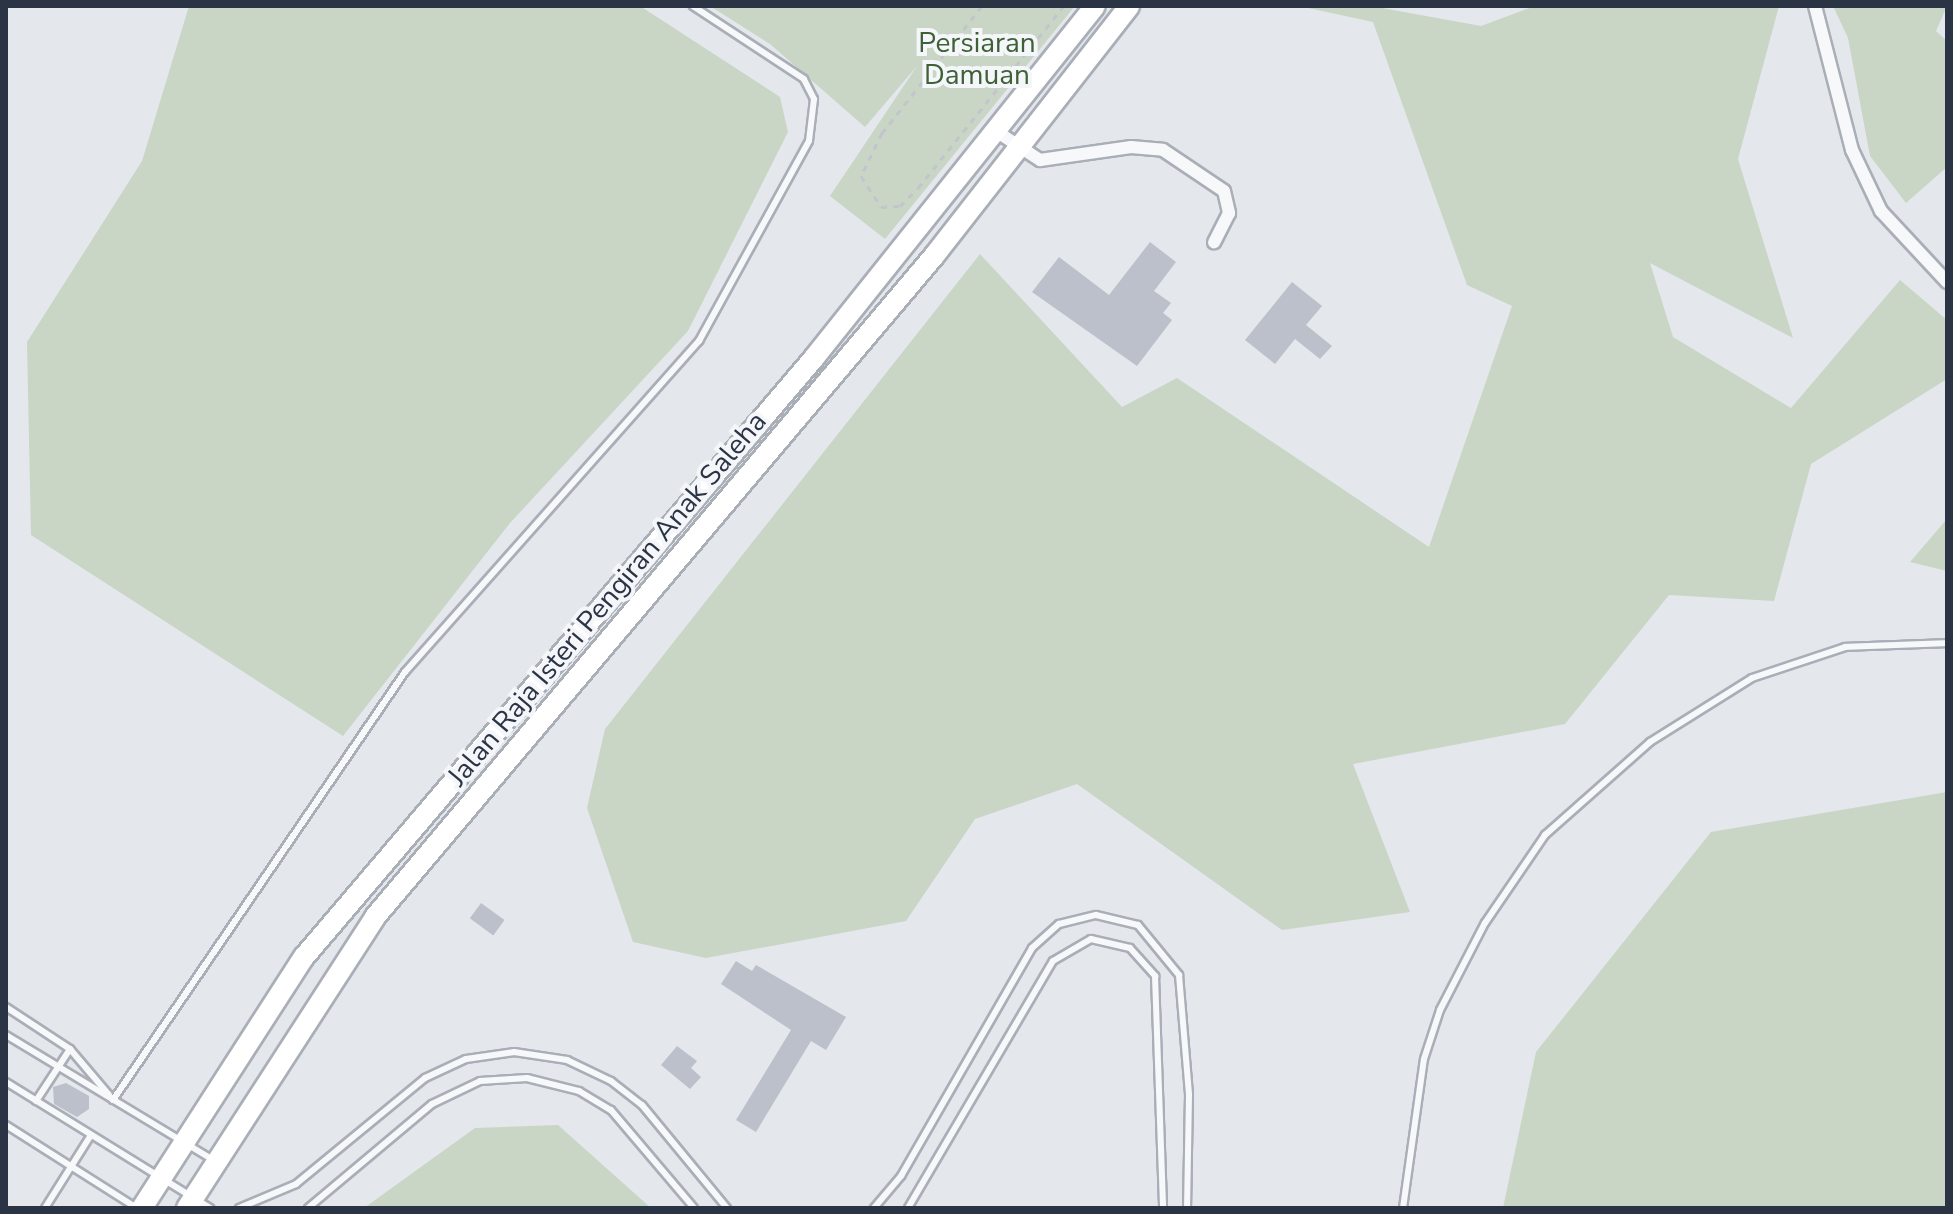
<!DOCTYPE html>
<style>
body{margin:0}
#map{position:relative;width:1953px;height:1214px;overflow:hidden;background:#e4e7ec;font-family:"Nunito Sans",sans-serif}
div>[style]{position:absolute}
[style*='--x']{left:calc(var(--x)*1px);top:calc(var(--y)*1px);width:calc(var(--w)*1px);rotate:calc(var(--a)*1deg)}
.green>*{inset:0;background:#c9d6c5}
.building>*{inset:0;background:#bbc0ca;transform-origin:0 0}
.path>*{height:3px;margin-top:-1.5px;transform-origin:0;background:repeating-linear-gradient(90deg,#c2c5cb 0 6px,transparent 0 12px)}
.roads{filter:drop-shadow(2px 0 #a9aeb7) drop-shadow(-2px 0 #a9aeb7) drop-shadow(0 2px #a9aeb7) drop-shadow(0 -2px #a9aeb7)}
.service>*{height:6px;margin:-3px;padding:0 3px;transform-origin:3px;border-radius:3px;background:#f7f8fa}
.minor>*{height:12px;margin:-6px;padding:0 6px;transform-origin:6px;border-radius:6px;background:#f7f8fa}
.primary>*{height:20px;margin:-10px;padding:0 10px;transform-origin:10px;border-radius:10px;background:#fff}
span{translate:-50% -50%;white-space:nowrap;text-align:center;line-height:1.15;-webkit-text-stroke:8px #f4f6f9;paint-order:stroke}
.park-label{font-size:28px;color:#3f6138}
.street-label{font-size:28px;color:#2b3445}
.frame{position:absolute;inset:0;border:8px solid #2b3445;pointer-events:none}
</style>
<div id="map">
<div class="green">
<div style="clip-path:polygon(189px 6px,640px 6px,780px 97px,788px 132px,688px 331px,510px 523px,343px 736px,31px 535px,27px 342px,142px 161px)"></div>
<div style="clip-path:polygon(710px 6px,1075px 6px,885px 239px,830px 196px,917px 66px,865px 127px,770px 44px)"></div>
<div style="clip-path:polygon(1299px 6px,1371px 6px,1481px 26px,1535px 6px,1779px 6px,1738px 159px,1793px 338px,1650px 263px,1673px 337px,1791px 408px,1900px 280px,1947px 320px,1947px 379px,1811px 464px,1774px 601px,1669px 595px,1565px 724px,1353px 764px,1410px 912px,1282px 930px,1077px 784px,975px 819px,906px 921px,706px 958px,633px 942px,587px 808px,605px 729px,980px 254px,1122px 407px,1177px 378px,1429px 547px,1512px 306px,1467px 285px,1373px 22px)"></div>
<div style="clip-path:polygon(1833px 6px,1947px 6px,1936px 31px,1947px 41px,1947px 167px,1906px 203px,1870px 156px,1848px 38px)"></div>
<div style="clip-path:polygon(1947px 519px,1947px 571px,1910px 562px)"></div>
<div style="clip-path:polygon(1947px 792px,1947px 1208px,1503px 1208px,1536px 1052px,1711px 832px)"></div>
<div style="clip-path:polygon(558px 1125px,651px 1208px,364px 1208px,475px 1128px)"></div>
</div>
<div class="building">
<div style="clip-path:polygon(1150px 242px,1176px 262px,1154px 291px,1171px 303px,1163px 313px,1172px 320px,1137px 366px,1032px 292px,1059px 257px,1109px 295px)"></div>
<div style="clip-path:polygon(1292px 282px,1322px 306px,1306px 325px,1332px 346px,1320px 359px,1295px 339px,1275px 364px,1245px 340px)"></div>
<div style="left:481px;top:903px;width:29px;height:19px;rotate:36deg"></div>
<div style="clip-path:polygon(736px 961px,752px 971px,756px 965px,846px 1017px,826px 1050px,811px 1041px,756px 1132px,736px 1120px,791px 1030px,721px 984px)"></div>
<div style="clip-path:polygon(677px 1046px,697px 1061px,691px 1068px,701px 1077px,690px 1089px,661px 1065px)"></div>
<div style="clip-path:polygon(66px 1083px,89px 1096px,89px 1109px,77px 1117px,54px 1104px,53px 1087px)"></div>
</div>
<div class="path">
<div style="--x:982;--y:6;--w:162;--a:128.2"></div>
<div style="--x:882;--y:133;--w:48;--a:116"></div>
<div style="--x:861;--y:176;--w:37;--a:57"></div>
<div style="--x:881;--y:207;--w:19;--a:-3"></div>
<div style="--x:900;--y:206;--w:25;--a:-45"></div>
<div style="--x:918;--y:188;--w:233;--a:-51.3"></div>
</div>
<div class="roads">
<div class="service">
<div style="--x:6;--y:1007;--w:77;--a:33.3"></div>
<div style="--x:70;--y:1049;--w:60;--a:49.7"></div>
<div style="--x:6;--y:1035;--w:244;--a:31.1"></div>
<div style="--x:6;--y:1082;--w:240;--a:31.7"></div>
<div style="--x:113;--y:1100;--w:518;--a:-55.7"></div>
<div style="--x:405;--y:672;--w:443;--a:-48.4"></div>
<div style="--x:699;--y:341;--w:228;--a:-61.2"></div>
<div style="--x:809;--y:141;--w:42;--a:-83.2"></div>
<div style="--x:814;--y:99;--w:22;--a:-117"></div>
<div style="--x:804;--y:79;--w:133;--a:-146.7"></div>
<div style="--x:36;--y:1101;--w:62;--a:-56.8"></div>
<div style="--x:6;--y:1125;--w:155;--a:32.4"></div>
<div style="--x:45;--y:1208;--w:86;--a:-57.8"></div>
<div style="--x:239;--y:1208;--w:62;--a:-22.8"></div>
<div style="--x:296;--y:1184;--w:167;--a:-39.4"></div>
<div style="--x:425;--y:1078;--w:45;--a:-24.9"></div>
<div style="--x:466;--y:1059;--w:49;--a:-8.3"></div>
<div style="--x:514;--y:1052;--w:54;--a:8.6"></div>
<div style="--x:567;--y:1060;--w:49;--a:25.5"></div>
<div style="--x:611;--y:1081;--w:39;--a:38"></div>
<div style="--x:642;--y:1105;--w:134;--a:50.5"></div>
<div style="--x:308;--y:1208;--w:162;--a:-40"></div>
<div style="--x:432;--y:1104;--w:53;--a:-25.6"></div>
<div style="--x:480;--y:1081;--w:47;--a:-3.7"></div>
<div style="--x:527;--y:1078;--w:54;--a:14"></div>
<div style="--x:579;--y:1091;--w:37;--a:31"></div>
<div style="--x:611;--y:1110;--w:128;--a:49.7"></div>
<div style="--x:874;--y:1208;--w:42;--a:-49.8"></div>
<div style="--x:901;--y:1176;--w:263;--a:-60.1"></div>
<div style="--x:1032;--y:948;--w:36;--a:-42"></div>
<div style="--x:1059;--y:924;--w:38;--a:-14"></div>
<div style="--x:1096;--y:915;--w:43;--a:13.4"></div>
<div style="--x:1138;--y:925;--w:65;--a:50.6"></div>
<div style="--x:1179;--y:975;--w:120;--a:85.2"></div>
<div style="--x:1189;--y:1095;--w:113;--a:91"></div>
<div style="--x:908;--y:1208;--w:286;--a:-59.6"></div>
<div style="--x:1053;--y:961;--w:44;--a:-30.1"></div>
<div style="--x:1091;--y:939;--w:40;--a:13"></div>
<div style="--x:1130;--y:948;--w:38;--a:48"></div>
<div style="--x:1155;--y:976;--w:232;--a:88"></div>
<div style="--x:1403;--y:1208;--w:150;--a:-82"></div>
<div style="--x:1424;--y:1059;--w:52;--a:-71.9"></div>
<div style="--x:1440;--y:1010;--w:98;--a:-62.7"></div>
<div style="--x:1485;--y:923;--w:107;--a:-55.7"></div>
<div style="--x:1545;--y:835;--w:140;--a:-41.5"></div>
<div style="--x:1650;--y:742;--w:120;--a:-32.1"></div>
<div style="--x:1752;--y:678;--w:98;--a:-18.4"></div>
<div style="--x:1845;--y:647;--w:102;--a:-2.2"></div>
</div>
<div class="minor">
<div style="--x:1815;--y:6;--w:149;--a:75.6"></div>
<div style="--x:1852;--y:150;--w:68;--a:64.6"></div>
<div style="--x:1881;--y:211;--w:97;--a:47.1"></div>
<div style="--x:996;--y:131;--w:53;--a:33.4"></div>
<div style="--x:1040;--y:160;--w:92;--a:-8.1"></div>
<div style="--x:1131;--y:147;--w:32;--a:5"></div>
<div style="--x:1163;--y:150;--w:73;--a:33.9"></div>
<div style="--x:1224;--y:191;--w:23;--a:77"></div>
<div style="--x:1229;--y:213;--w:33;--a:117"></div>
</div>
<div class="primary">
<div style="--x:142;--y:1208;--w:299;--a:-57.2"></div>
<div style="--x:304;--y:957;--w:787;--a:-49.59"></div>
<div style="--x:814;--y:358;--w:450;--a:-51.4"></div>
<div style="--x:187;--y:1208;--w:346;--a:-57.1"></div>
<div style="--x:375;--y:917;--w:866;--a:-49.78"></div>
<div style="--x:934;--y:256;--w:317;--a:-52"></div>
</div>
</div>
<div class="park-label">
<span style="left:977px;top:59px">Persiaran<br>Damuan</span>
</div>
<div class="street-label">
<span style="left:607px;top:599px;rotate:-50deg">Jalan Raja Isteri Pengiran Anak Saleha</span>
</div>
<div class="frame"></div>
</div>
